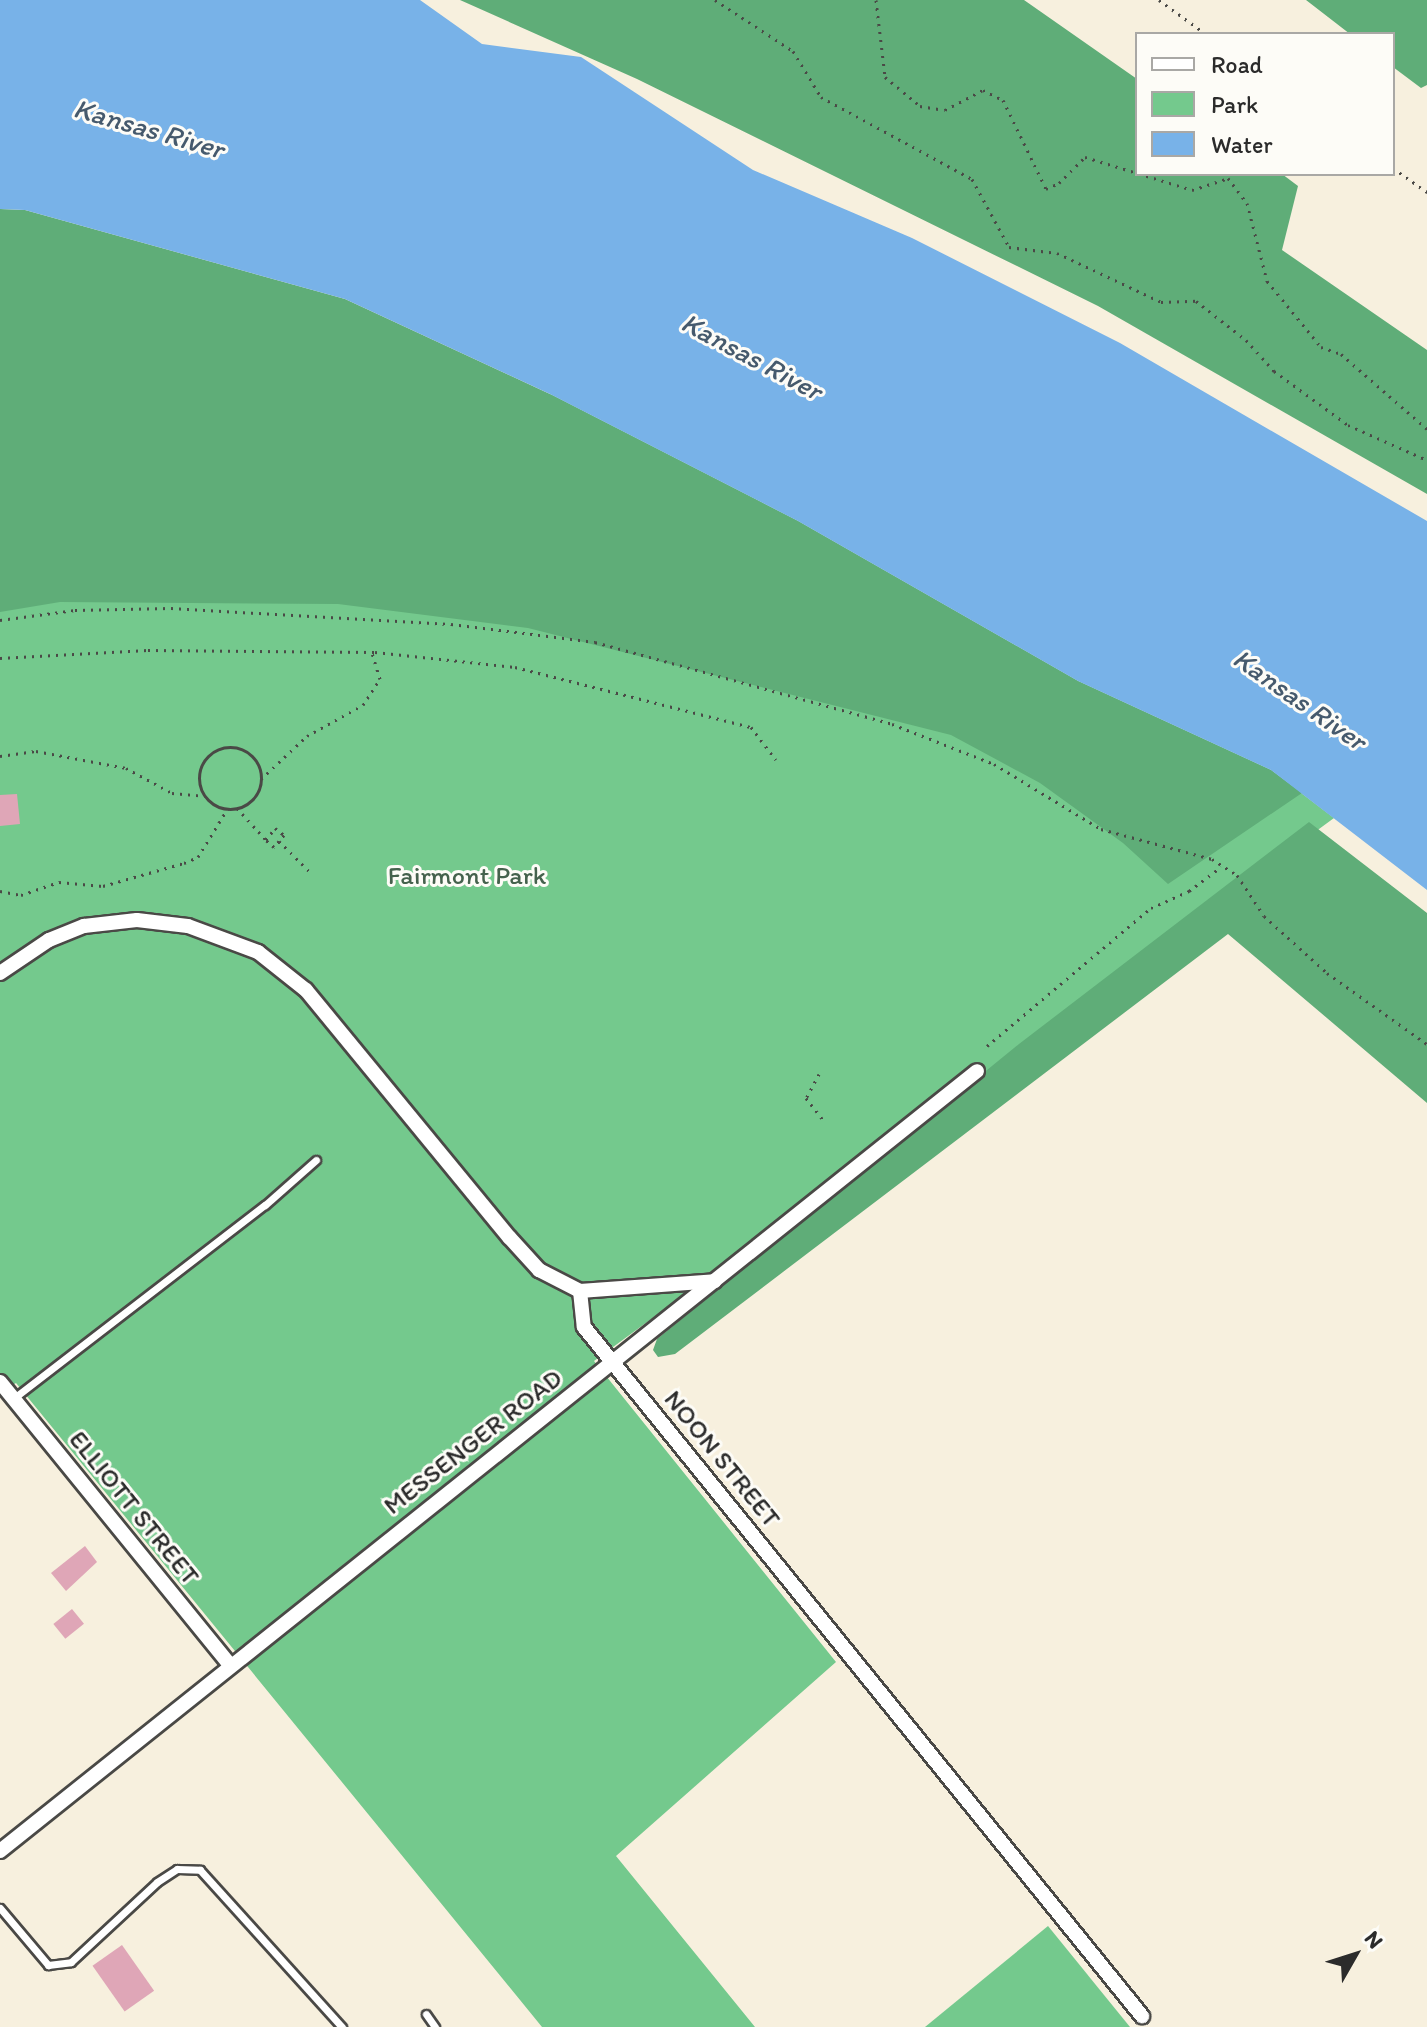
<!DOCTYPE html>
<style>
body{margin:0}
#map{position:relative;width:1427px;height:2027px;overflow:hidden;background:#f7f0de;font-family:Itim,sans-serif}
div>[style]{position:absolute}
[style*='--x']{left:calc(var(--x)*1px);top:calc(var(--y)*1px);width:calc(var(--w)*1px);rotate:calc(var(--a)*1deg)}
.green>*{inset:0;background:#74c98d}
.forest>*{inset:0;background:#5fad78}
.water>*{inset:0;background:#78b2e8}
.building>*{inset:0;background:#dfa6b7;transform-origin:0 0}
.path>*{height:3px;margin-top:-1.5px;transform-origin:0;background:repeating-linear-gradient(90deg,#4a4946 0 2px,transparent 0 8px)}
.path>.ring{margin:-1.5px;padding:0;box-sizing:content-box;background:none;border:3px solid #4a4946;border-radius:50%}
.roads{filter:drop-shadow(2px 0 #4a4946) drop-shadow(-2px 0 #4a4946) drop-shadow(0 2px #4a4946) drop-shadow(0 -2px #4a4946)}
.service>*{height:7px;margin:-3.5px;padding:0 3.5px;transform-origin:3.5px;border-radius:3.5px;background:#fff}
.minor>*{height:14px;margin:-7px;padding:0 7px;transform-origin:7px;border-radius:7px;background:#fff}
span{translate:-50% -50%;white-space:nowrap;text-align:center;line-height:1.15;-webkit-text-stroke:6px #fdfcf7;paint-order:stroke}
.park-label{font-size:26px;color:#45624d}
.street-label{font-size:26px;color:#2b2b2b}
.water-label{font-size:28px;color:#465a6d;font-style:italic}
.legend{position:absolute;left:1135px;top:32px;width:260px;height:144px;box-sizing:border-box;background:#fdfcf7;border:2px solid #a9a8a5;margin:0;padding:10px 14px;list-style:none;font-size:24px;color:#2b2b2b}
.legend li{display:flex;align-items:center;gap:16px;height:40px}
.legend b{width:40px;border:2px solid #a9a8a5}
.north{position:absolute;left:1315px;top:1915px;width:80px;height:80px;-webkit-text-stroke:6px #fdfcf7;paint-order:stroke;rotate:51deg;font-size:22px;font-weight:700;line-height:32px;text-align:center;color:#2b2b2b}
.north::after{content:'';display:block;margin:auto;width:28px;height:36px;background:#2b2b2b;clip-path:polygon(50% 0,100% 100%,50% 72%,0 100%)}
</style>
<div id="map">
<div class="green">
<div style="clip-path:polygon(0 209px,552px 395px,798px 521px,1078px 681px,1271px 770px,1334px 818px,594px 1361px,836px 1662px,616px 1856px,755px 2027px,542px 2027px,16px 1383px,0 1393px)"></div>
<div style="clip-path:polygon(1048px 1926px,1130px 2027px,925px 2027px)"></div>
</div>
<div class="forest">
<div style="clip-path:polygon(460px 0,1024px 0,1137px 79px,1137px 174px,1282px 174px,1298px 186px,1282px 250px,1427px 350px,1427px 494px,1098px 306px,637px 79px)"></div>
<div style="clip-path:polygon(1306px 0,1427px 0,1427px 85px,1421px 88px,1393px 67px,1393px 34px,1350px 34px)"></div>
<div style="clip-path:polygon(0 209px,25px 210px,345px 299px,552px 395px,798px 521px,1078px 681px,1271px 770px,1302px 793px,1168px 884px,1123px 843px,1040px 783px,951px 735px,528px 628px,338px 604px,60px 602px,0 612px)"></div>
<div style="clip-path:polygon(1309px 822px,1427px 913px,1427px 1103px,1228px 934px,675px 1354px,658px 1357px,653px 1350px,657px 1339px,1019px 1044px)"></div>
</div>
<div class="water">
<div style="clip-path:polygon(0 0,420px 0,482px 44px,581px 57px,753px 170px,912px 238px,1120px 343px,1427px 521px,1427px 890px,1271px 770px,1078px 681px,798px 521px,550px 394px,345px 299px,25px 210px,0 209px)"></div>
</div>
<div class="building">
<div style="clip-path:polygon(17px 794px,20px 824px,0 826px,0 795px)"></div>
<div style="clip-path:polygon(85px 1546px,97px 1562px,66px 1591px,51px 1573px)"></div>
<div style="left:72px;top:1609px;width:19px;height:24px;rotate:51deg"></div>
<div style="left:122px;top:1945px;width:56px;height:36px;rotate:55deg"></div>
</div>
<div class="path">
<div style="--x:715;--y:0;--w:93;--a:33.2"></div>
<div style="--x:793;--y:51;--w:54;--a:58.7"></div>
<div style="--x:821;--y:97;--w:172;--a:28.5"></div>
<div style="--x:972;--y:179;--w:77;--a:61.4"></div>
<div style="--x:1009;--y:247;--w:48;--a:7.1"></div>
<div style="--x:1057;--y:253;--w:115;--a:25.2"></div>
<div style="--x:1161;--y:302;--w:35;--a:-2"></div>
<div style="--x:1196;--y:301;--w:63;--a:38"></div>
<div style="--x:1246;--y:340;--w:42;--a:47.9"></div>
<div style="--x:1274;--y:371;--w:92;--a:36.1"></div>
<div style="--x:1348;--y:425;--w:86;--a:23.9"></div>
<div style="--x:876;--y:0;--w:78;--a:83.3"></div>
<div style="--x:885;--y:77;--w:45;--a:39.6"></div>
<div style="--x:920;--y:106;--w:25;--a:9"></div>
<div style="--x:945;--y:110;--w:43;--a:-27.8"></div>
<div style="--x:983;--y:90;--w:22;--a:27"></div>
<div style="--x:1003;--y:100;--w:99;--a:64.2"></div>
<div style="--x:1046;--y:189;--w:14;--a:-25"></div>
<div style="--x:1059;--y:183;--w:37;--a:-45"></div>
<div style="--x:1085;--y:157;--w:112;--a:17.1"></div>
<div style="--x:1192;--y:190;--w:38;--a:-18"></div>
<div style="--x:1228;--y:178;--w:31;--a:53"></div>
<div style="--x:1247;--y:203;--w:81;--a:75.6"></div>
<div style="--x:1267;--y:281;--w:85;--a:50.7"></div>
<div style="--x:1321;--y:347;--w:21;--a:19"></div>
<div style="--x:1341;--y:354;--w:114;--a:41.1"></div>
<div style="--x:1159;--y:0;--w:58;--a:35.9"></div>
<div style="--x:1393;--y:168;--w:42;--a:35.2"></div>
<div style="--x:0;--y:620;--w:76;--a:-7.6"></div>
<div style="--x:75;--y:610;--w:96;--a:-1.2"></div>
<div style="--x:171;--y:608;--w:280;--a:3.3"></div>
<div style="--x:451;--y:624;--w:145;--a:7.1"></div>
<div style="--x:595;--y:642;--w:308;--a:15.4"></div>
<div style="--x:892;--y:724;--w:110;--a:21.4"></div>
<div style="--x:994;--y:764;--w:125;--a:31.3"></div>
<div style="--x:1101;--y:829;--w:115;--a:15.1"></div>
<div style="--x:1212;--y:859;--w:30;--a:33"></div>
<div style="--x:1237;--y:875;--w:49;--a:56.6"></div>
<div style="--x:1264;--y:916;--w:85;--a:42.1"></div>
<div style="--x:1327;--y:973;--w:123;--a:35.4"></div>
<div style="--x:0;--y:658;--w:148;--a:-3.1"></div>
<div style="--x:148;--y:650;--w:227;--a:0.5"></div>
<div style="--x:375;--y:652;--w:141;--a:6.1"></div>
<div style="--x:515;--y:667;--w:244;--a:14.3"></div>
<div style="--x:751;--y:727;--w:41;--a:52.9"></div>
<div class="ring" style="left:199px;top:747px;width:59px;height:59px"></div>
<div style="--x:0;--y:756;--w:36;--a:-8"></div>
<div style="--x:36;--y:751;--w:92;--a:10.7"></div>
<div style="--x:126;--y:768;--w:52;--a:28.5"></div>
<div style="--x:172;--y:793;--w:33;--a:5"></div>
<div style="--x:261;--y:779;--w:63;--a:-43.1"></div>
<div style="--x:307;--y:736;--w:64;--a:-29"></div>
<div style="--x:363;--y:705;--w:31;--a:-57"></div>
<div style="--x:380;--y:679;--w:28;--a:-107"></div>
<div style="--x:237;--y:808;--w:43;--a:47.8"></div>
<div style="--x:275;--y:828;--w:11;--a:38"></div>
<div style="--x:284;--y:835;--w:16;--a:130"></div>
<div style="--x:274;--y:847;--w:11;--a:-139"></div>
<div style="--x:266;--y:840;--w:15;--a:-53"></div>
<div style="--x:279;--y:841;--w:42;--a:45"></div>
<div style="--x:0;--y:891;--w:21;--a:11"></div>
<div style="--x:21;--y:895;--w:40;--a:-18.9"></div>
<div style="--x:59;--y:882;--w:44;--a:5.2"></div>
<div style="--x:103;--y:886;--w:84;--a:-15.9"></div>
<div style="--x:184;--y:863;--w:15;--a:-23"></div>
<div style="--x:198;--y:857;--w:57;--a:-58.5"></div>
<div style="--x:987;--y:1046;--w:214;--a:-40.1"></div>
<div style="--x:1151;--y:908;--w:42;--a:-24.1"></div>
<div style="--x:1189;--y:891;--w:40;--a:-37"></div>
<div style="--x:819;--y:1074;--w:27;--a:118"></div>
<div style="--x:806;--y:1098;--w:31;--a:52"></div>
</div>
<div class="roads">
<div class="service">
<div style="--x:14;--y:1398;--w:317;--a:-37.6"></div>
<div style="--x:265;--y:1205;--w:68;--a:-41.4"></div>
<div style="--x:0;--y:1908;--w:75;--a:49.9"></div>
<div style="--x:48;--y:1965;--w:23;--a:-7"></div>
<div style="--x:71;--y:1962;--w:117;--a:-42.9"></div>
<div style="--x:157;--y:1882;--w:24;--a:-33"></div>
<div style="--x:177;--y:1869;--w:23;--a:2"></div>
<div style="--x:200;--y:1870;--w:212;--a:47.9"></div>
<div style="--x:426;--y:2014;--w:16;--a:55"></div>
</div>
<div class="minor">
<div style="--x:0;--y:973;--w:59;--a:-34"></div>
<div style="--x:49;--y:940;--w:38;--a:-22"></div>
<div style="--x:84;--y:926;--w:53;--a:-6.5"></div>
<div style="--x:137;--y:920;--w:51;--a:6.7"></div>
<div style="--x:188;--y:926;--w:75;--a:20.4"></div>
<div style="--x:258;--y:952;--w:61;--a:38.4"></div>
<div style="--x:306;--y:990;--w:320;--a:50.6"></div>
<div style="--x:509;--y:1237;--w:45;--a:47.7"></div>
<div style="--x:539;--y:1270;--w:46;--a:27.1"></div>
<div style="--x:580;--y:1291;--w:36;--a:84"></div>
<div style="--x:584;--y:1327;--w:887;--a:51"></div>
<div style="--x:580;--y:1291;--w:135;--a:-4.2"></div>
<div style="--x:0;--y:1382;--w:365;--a:50.9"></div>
<div style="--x:0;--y:1851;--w:1250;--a:-38.6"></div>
</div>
</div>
<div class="park-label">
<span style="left:467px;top:876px">Fairmont Park</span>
</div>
<div class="street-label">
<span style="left:473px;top:1442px;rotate:-38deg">MESSENGER ROAD</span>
<span style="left:722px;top:1459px;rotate:51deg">NOON STREET</span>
<span style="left:134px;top:1508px;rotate:51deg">ELLIOTT STREET</span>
</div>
<div class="water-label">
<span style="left:149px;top:128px;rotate:16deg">Kansas River</span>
<span style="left:752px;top:356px;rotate:28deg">Kansas River</span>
<span style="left:1300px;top:699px;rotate:35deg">Kansas River</span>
</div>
<ul class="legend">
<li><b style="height:10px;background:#fff"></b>Road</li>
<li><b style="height:22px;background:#74c98d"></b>Park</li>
<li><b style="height:22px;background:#78b2e8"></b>Water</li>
</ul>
<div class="north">N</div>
</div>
